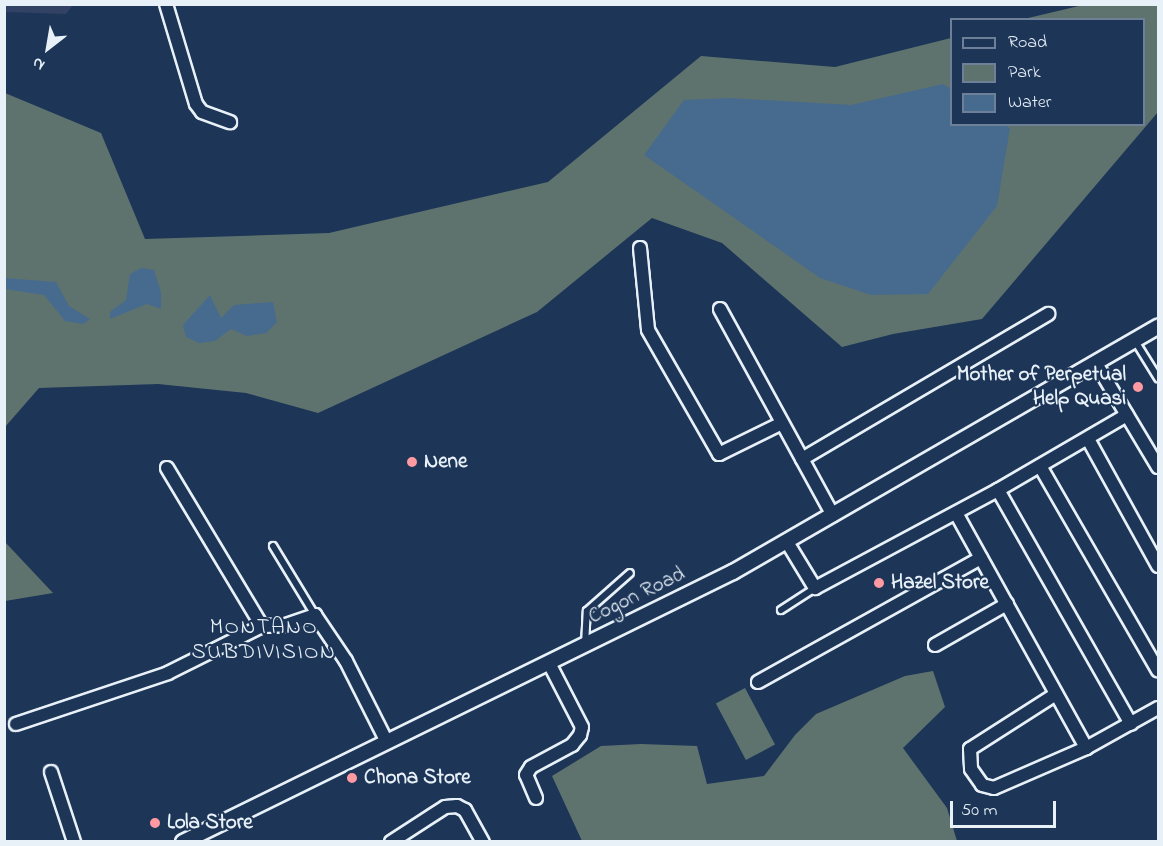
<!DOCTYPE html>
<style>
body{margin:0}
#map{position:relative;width:1163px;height:846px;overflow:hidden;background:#1d3557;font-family:"Indie Flower",sans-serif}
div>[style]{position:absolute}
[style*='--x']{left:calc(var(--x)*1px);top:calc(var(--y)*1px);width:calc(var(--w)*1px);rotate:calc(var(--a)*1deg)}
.built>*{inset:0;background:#324264}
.green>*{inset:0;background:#5f736e;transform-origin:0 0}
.water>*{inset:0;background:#476b8e}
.roads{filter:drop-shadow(2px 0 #e8f1f8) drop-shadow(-2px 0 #e8f1f8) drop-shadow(0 2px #e8f1f8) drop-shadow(0 -2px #e8f1f8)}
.service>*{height:6px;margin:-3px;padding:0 3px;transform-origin:3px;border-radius:3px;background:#1d3557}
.minor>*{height:12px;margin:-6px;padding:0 6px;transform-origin:6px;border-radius:6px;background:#1d3557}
.tertiary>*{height:14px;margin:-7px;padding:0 7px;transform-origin:7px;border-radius:7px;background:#1d3557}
.dots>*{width:16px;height:16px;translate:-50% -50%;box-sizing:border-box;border:3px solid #1d3557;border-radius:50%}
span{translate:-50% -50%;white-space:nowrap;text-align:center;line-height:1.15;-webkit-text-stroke:4.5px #1d3557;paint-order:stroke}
.poi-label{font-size:21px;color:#e8f1f8;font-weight:700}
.right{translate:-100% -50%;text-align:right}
.left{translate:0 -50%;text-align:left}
.street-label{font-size:21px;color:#e8f1f8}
.neighbourhood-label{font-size:22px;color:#e8f1f8;letter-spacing:1.5px}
.frame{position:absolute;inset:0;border:6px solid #e8f1f8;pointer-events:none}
.legend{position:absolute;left:950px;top:18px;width:195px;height:108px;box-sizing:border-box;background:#1d3557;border:2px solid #6e8097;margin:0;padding:8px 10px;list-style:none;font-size:18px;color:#e8f1f8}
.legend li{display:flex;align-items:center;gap:12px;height:30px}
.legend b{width:30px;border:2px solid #6e8097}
.north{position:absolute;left:18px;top:18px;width:60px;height:60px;-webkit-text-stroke:4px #1d3557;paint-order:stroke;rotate:211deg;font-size:16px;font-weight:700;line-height:24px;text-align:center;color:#e8f1f8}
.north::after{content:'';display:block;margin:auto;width:21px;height:27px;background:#e8f1f8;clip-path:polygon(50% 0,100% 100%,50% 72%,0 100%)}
.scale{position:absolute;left:950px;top:801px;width:106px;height:27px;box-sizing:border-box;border:3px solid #e8f1f8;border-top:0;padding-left:8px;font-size:18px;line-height:21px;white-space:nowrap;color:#e8f1f8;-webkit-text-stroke:4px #1d3557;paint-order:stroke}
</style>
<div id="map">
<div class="built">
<div style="clip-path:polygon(5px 4px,73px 4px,73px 5px,66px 14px,5px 12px)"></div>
</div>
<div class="green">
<div style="clip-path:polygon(1083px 5px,1158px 5px,1158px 112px,982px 319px,893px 334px,842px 347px,722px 243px,652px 218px,537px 312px,318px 413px,246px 393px,158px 384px,39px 388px,5px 427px,5px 93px,101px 133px,145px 239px,329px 233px,548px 182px,701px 56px,835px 67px,951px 38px,952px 124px,1144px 124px,1144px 20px,1024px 19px)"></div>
<div style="clip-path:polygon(5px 542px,53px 593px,5px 601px)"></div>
<div style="clip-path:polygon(933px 671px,945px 707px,903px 748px,947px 808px,957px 841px,582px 841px,552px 776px,601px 746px,641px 744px,697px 746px,707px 784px,764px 776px,795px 735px,816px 714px,905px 676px)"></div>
<div style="left:745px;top:688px;width:64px;height:33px;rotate:62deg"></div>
</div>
<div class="water">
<div style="clip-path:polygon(943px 84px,951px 89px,952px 124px,1004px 125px,1010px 128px,997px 206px,928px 294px,871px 295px,820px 278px,644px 155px,684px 100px,730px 98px,851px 105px)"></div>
<div style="clip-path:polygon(141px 268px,154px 270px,161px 292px,161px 309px,147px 304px,110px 319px,110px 312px,126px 300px,130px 274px)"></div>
<div style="clip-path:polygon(4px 278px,56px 282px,69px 306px,90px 319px,83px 324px,65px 321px,44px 295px,5px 289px)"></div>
<div style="clip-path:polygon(210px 295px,221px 318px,234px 305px,273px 302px,277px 322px,266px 333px,247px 336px,231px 329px,215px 341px,199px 343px,186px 337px,183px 325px)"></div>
</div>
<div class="roads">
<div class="service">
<div style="--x:1135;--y:341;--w:44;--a:58.1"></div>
<div style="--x:273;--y:546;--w:81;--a:58.7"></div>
<div style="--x:781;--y:610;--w:40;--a:-32.9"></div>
<div style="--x:585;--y:645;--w:34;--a:-87"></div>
<div style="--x:587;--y:611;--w:57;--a:-41.5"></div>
</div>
<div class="minor">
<div style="--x:166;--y:4;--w:104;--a:73.3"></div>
<div style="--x:196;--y:104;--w:10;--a:53"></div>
<div style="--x:202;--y:112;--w:30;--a:20"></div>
<div style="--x:640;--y:248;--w:82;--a:84.4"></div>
<div style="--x:648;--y:330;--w:143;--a:60.2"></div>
<div style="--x:719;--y:454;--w:70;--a:-26.2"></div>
<div style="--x:720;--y:309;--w:235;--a:61.3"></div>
<div style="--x:1097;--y:365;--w:119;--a:59.1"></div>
<div style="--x:1088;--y:439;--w:145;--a:61.1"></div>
<div style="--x:802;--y:459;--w:286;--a:-30.5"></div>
<div style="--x:1040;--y:466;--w:236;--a:60"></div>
<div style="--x:167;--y:468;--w:184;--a:59"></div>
<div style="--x:262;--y:626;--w:24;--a:-2"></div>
<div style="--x:286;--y:625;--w:31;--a:-19"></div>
<div style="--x:315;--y:615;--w:55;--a:56"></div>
<div style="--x:346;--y:661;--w:91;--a:63.2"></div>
<div style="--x:998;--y:490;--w:269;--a:60.4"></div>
<div style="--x:956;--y:513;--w:269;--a:61"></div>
<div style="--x:787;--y:542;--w:54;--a:58.7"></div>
<div style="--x:815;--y:588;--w:208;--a:-28.2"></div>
<div style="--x:998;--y:490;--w:149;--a:-30.2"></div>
<div style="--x:935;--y:645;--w:83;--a:-29.7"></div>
<div style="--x:758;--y:682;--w:255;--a:-29.1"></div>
<div style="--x:1056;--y:694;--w:102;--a:147.4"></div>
<div style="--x:970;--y:749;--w:20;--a:87"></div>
<div style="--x:971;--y:769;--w:19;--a:55"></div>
<div style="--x:982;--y:785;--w:12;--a:14"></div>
<div style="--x:994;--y:788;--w:100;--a:-23.5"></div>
<div style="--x:1086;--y:748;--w:82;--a:-29.1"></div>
<div style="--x:16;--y:724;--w:160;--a:-18.5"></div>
<div style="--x:168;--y:673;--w:105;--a:-26.6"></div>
<div style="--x:51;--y:772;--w:74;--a:71.8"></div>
<div style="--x:536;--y:798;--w:25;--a:-113"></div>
<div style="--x:526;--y:775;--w:9;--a:-58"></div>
<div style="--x:531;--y:767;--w:47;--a:-28.2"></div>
<div style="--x:572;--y:745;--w:13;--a:-51"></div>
<div style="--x:580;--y:735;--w:8;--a:-76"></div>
<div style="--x:582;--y:727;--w:72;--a:-117.3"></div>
<div style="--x:391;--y:842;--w:64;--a:-32.9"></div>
<div style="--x:445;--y:807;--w:12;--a:-5"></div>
<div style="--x:457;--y:806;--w:9;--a:27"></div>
<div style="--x:465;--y:810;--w:37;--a:61"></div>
</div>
<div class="tertiary">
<div style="--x:183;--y:842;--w:613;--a:-26.15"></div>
<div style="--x:733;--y:572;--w:491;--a:-30"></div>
</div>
</div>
<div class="dots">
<div style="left:1138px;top:387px;background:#ff9aa2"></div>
<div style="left:412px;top:462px;background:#ff9aa2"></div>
<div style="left:879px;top:583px;background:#ff9aa2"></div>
<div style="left:352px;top:778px;background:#ff9aa2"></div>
<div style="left:155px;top:823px;background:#ff9aa2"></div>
</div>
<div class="poi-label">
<span class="right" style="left:1126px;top:387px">Mother of Perpetual<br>Help Quasi</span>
<span class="left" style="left:424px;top:462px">Nene</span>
<span class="left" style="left:891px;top:583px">Hazel Store</span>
<span class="left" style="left:364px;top:778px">Chona Store</span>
<span class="left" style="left:167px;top:823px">Lola Store</span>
</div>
<div class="street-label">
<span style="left:637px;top:596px;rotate:-26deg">Cogon Road</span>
</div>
<div class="neighbourhood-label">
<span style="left:264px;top:641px">MONTANO<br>SUBDIVISION</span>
</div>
<div class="frame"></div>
<ul class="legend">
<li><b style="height:8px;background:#1d3557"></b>Road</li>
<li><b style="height:16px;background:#5f736e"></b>Park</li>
<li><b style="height:16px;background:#476b8e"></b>Water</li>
</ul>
<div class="north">N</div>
<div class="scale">50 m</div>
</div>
